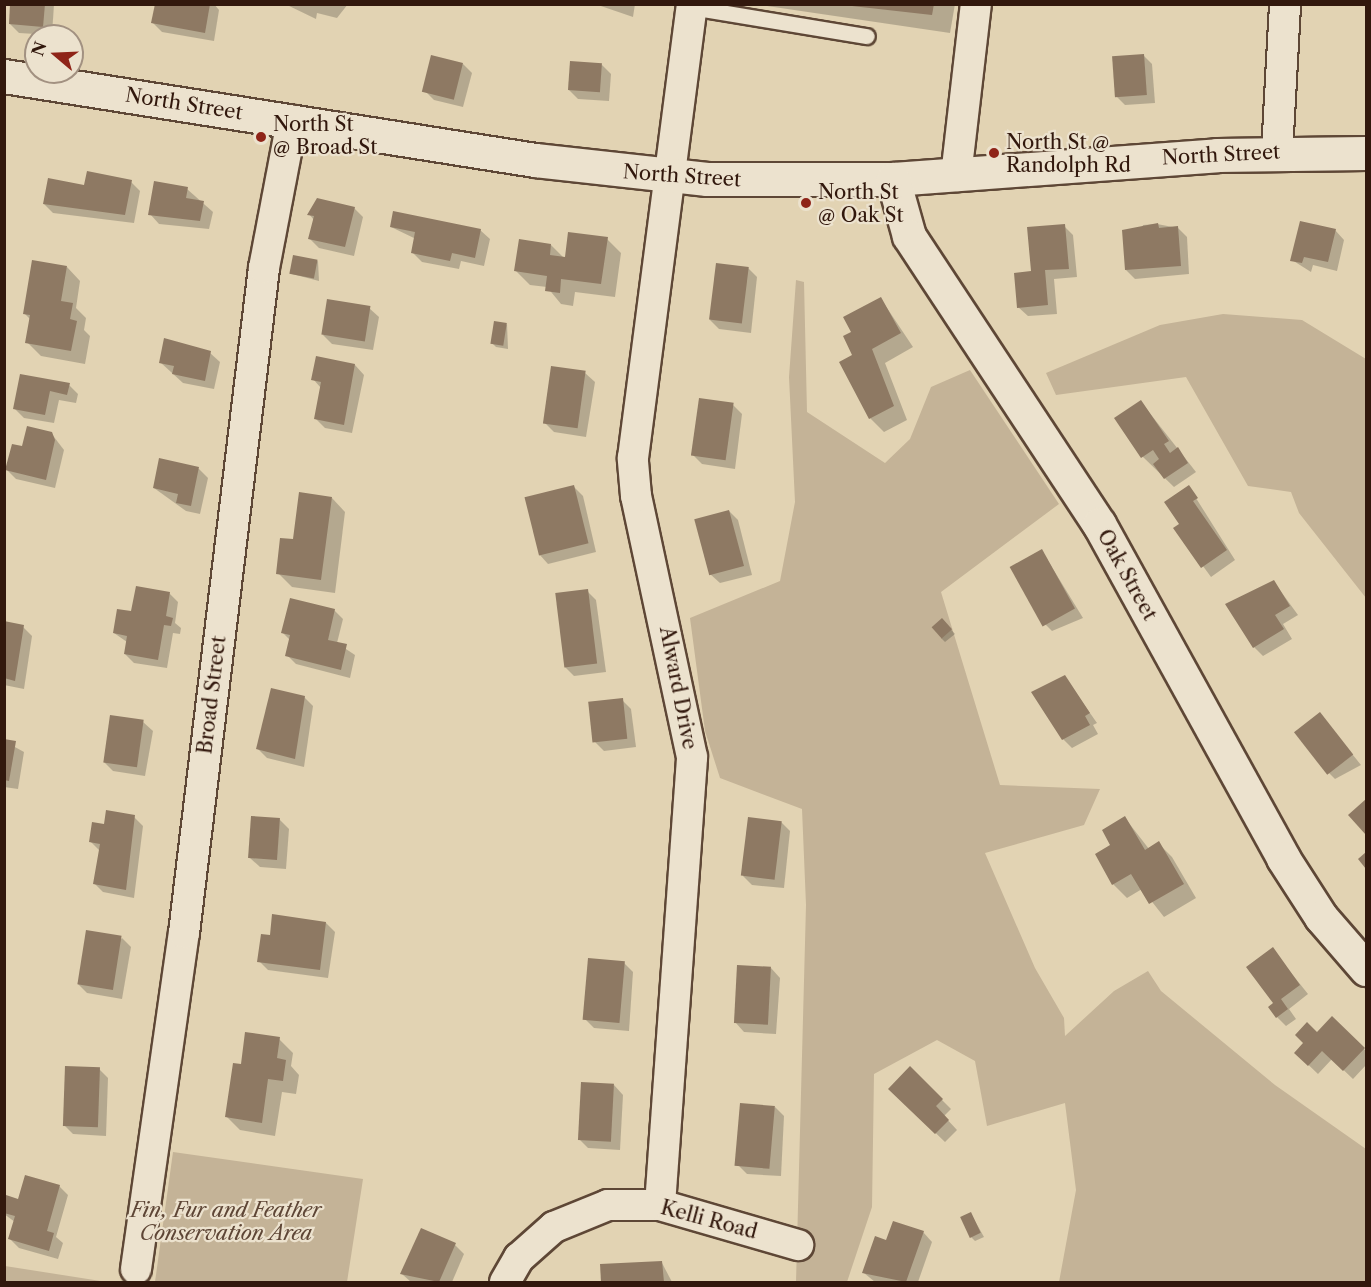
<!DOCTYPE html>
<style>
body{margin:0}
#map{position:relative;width:1371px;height:1287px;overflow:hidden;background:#e2d3b3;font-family:"Libre Caslon Text",serif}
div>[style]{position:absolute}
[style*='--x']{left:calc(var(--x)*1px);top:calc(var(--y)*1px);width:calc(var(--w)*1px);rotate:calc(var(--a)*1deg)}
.green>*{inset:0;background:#c4b397}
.shadow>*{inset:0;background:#0003}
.building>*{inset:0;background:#8e7963;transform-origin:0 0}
.roads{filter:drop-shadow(2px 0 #5e4736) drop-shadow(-2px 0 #5e4736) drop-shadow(0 2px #5e4736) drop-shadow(0 -2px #5e4736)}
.lane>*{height:15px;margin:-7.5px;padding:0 7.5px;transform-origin:7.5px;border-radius:7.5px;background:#ece2ce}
.street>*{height:30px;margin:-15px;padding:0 15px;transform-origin:15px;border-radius:15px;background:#ece2ce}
.secondary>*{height:33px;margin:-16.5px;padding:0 16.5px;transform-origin:16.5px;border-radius:16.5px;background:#ece2ce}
.dots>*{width:16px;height:16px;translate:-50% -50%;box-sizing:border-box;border:3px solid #ece2ce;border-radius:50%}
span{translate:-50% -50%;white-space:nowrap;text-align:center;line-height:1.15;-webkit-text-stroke:4.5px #ece2ce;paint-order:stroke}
.street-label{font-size:20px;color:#32180d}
.poi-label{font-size:20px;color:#32180d}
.left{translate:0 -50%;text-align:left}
.park-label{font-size:20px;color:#5e4636;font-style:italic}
.frame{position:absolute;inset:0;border:6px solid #32180d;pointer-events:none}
.north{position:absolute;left:24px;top:24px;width:60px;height:60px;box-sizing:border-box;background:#ece2ce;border:2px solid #a29181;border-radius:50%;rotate:289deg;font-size:16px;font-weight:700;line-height:24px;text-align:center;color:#32180d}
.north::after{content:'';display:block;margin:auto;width:21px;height:27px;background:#8f2418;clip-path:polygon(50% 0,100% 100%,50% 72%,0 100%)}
</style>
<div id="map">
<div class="green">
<div style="clip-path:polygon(796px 280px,804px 282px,807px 412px,885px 463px,910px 439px,931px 387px,970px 370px,1059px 504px,941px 592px,1000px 785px,1100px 789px,1084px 825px,985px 853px,1035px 968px,1064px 1018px,1065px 1036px,1114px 991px,1148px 971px,1161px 991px,1275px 1085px,1366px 1149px,1366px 1282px,1059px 1282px,1076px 1190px,1065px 1103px,987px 1126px,975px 1061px,937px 1040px,874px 1074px,872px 1207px,847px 1282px,796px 1282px,806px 905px,802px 809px,720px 778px,705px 731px,690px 618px,780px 581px,795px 502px,789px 377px)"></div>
<div style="clip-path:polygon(1223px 314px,1302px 320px,1366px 359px,1366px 598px,1299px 513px,1291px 492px,1248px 486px,1186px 377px,1056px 395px,1046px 373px,1160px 325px)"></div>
<div style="clip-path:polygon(173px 1152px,363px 1179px,347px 1282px,155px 1282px)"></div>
<div style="clip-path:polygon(4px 1266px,5px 1266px,107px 1282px,5px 1282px)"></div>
</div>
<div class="shadow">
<div style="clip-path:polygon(12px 4px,54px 4px,52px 35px,19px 33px,10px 24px)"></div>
<div style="clip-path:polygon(156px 4px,214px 4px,219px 10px,214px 41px,162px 32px,153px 23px)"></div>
<div style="clip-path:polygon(348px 4px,337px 18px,317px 13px,316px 19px,285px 4px)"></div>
<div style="clip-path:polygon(595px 4px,635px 4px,633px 17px)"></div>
<div style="clip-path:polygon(753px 4px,955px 4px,950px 33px)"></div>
<div style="clip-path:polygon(1143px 55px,1152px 64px,1155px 103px,1125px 105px,1116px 96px)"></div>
<div style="clip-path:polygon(463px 64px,472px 73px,463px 107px,434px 100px,425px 91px)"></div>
<div style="clip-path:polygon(602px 65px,611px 74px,609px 101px,578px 99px,569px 90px)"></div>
<div style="clip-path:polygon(131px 182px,140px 191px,134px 223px,53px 213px,44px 204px,85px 187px)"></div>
<div style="clip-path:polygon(187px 189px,213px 212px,209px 229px,159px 224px,150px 214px)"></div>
<div style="clip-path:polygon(354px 208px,363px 217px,354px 256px,319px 248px,310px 239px,314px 220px,309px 214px)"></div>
<div style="clip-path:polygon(1157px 224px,1178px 228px,1187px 237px,1189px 274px,1135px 279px,1126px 270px,1143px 225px)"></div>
<div style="clip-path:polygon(1064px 226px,1073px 235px,1077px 277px,1054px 279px,1057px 314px,1028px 316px,1018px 307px,1032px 273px)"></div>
<div style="clip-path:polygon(391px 227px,480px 230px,490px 239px,484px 266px,461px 261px,459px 269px,422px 262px,413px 253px,416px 239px)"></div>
<div style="clip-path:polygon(1335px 230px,1344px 240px,1337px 271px,1313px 265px,1311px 272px,1292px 260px)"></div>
<div style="clip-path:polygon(607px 239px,621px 253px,615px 297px,575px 292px,573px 306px,561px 304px,547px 287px,530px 285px,516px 271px,551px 245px,566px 260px)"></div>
<div style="clip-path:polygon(318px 261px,319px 281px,292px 274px)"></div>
<div style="clip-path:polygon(67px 267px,80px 281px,76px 308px,86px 318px,84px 330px,90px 336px,85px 364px,41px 356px,27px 342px,31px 320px,24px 313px)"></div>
<div style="clip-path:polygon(748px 268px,757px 277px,751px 333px,719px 329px,710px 320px)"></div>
<div style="clip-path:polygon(881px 299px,913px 347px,885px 363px,907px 420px,884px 432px,870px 418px,854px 355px)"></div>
<div style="clip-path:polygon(369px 308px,379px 317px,373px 350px,332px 344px,323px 335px)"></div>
<div style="clip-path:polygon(507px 324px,508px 349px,496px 347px,492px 343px)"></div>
<div style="clip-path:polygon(210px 353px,220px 362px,214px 389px,183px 383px,160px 362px)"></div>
<div style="clip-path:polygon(355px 365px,364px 375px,352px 433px,325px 428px,316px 419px,321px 388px,313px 379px)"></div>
<div style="clip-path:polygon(585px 373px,595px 382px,586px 437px,554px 432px,545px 423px)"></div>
<div style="clip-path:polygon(21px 375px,69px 385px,78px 394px,76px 403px,59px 400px,54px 423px,24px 418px,15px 409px)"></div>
<div style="clip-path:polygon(1141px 402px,1196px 472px,1174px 487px,1143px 457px,1116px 418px)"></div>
<div style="clip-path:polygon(733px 405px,742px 414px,735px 469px,702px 464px,693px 455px)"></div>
<div style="clip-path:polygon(51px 433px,64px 450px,55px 488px,16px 479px,7px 470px)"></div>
<div style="clip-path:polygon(160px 460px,199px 469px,208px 478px,200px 514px,186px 511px,154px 488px)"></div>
<div style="clip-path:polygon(574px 487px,583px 496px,596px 552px,548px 564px,539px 554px)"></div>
<div style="clip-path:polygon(1189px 487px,1235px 560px,1211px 577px,1175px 528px,1181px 524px)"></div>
<div style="clip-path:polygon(332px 498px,345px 512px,335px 593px,292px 587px,278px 573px,294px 541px)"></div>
<div style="clip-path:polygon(729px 511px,738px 520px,752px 575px,720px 583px,710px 574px)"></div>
<div style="clip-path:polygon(1042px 551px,1083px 618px,1052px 631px,1043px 622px)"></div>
<div style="clip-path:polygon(1274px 582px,1298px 615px,1283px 624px,1292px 639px,1263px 656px,1254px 647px)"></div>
<div style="clip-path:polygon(587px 591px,596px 600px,606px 672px,574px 676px,565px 667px)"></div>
<div style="clip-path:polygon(169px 593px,178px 602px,175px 623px,181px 628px,180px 634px,173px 633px,167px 668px,134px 663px,125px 654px,127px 642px,114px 633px,132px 613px)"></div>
<div style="clip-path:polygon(334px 610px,343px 619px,337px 643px,355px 655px,350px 678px,296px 664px,287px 655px,290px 640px,283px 633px)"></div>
<div style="clip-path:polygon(4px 623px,23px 627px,32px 636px,24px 689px,4px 685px)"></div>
<div style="clip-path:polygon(946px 624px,955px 634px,945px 642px,941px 638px)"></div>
<div style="clip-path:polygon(1064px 676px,1097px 723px,1093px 725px,1098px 734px,1072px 748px,1063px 739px)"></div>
<div style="clip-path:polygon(304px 697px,313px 706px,304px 767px,267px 758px,258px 749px)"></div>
<div style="clip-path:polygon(622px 700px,631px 709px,636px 747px,604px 751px,595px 742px)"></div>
<div style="clip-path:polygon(1320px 714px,1361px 765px,1335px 779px,1326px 770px)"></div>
<div style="clip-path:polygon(143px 722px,153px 731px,145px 776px,113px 771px,104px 762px)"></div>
<div style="clip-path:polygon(4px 741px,24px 752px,18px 789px,4px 787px)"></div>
<div style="clip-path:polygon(134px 817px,143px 826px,134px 898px,103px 892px,94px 883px,100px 851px,90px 841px,105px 826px)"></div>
<div style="clip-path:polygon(1125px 818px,1149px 849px,1158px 843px,1172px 857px,1196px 898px,1164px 917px,1142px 889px,1127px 898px,1113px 884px)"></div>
<div style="clip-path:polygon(279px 819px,289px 829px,286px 869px,260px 867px,250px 858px)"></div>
<div style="clip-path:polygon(781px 822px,790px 831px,784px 888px,752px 885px,743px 876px)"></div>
<div style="clip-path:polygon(326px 923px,335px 932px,328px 978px,268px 970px,259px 961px,271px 937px)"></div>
<div style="clip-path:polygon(122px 938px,131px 947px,122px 999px,87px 993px,78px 984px)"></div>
<div style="clip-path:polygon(1272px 949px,1308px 994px,1289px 1009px,1296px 1019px,1286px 1026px,1277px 1017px)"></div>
<div style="clip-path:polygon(624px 963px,633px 972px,629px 1031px,594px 1028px,585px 1019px)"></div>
<div style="clip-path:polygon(771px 968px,780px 978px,776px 1034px,744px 1032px,735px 1022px)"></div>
<div style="clip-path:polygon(1332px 1019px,1366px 1051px,1366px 1065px,1353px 1079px,1332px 1059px,1318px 1074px,1296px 1053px)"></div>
<div style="clip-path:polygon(279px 1039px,293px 1053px,291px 1066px,299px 1075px,296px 1094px,282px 1092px,275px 1136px,240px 1130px,226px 1116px,242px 1065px)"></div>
<div style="clip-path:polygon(910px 1068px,951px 1109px,944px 1116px,957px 1130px,945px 1142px,890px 1089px)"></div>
<div style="clip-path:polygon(99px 1069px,108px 1078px,106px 1136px,73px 1134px,64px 1125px)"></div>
<div style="clip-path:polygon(614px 1085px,623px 1095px,620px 1150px,588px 1148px,579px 1139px)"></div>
<div style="clip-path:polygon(775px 1107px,784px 1116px,781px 1176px,747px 1174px,738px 1165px)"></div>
<div style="clip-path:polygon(59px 1186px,68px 1195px,56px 1237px,63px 1243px,58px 1259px,19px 1248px,10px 1239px,15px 1222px,4px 1214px,4px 1206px)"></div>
<div style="clip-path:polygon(971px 1214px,984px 1237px,975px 1241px,971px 1237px)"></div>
<div style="clip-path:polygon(923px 1232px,932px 1242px,918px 1282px,875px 1282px,864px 1273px,887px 1242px)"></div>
<div style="clip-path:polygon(455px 1245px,464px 1254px,452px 1282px,411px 1282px,402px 1274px)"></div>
<div style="clip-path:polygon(662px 1263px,672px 1282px,603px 1282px,602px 1266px)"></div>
</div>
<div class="building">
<div style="clip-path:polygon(10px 4px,45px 4px,43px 27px,9px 24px)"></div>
<div style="clip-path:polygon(155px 4px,210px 4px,205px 33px,151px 23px)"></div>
<div style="clip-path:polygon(934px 4px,932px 15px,852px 6px,852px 4px)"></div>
<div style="left:1144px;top:54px;width:41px;height:32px;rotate:86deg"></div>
<div style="left:431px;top:55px;width:33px;height:38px;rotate:14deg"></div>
<div style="left:570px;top:61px;width:32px;height:29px;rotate:4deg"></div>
<div style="clip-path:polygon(87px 171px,132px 180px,125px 215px,43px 204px,48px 178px,84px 185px)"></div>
<div style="clip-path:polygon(154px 181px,188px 187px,186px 198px,204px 201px,200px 221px,148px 215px)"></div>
<div style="clip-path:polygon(317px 198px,355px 207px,345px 247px,308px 239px,314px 216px,307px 215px)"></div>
<div style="clip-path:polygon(393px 211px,481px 229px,475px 258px,452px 253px,450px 261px,411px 253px,415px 232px,390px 227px)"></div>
<div style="clip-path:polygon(1300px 221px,1336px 229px,1328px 262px,1304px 257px,1302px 263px,1290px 261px)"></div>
<div style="clip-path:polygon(1158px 223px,1159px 228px,1178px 226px,1181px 266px,1125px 270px,1122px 230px)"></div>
<div style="clip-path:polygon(1065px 224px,1069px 269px,1045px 270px,1048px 305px,1017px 308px,1014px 273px,1031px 271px,1027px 227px)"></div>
<div style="clip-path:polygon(568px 232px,608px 237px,601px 284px,561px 279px,560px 293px,545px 291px,547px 276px,514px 271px,519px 239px,551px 244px,550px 255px,565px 257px)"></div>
<div style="left:293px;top:255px;width:25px;height:19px;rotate:11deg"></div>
<div style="clip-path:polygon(32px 260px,67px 266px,61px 301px,73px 303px,70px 319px,77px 321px,71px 351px,25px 343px,30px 315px,23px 314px)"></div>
<div style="left:716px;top:263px;width:33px;height:57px;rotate:7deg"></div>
<div style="clip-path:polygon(881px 297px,901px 333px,872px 349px,894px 406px,869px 419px,839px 362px,852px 355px,843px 336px,851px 332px,843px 317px)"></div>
<div style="left:327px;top:299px;width:44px;height:36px;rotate:9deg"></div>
<div style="left:494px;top:321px;width:13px;height:23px;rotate:9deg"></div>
<div style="clip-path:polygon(164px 338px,211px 351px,205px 381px,172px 374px,174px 366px,159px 363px)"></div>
<div style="clip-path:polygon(316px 356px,355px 364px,344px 425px,314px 419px,321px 382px,311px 380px)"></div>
<div style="left:551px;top:366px;width:35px;height:58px;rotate:8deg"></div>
<div style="clip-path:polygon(20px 374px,70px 383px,67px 395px,50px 391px,45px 415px,13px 409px)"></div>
<div style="left:699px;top:398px;width:35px;height:58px;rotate:8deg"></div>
<div style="clip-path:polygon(1141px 400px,1169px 441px,1164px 444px,1170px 453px,1178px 447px,1188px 463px,1164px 479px,1153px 464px,1159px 459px,1153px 450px,1141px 458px,1114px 418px)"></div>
<div style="clip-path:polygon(27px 426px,52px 432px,55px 440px,46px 480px,5px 470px,12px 444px,22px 446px)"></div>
<div style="clip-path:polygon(159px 458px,199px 467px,191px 506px,176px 503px,178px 494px,153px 488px)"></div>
<div style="left:574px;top:485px;width:60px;height:51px;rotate:76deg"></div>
<div style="clip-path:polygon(1189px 485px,1198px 498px,1193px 501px,1227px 550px,1201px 568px,1173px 528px,1179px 524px,1164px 502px)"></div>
<div style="clip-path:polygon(299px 492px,332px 497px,321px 580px,276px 574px,280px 538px,293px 539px)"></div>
<div style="left:729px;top:510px;width:58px;height:36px;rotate:75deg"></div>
<div style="left:1042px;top:549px;width:68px;height:37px;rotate:61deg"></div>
<div style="clip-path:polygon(1274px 580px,1290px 606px,1275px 615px,1284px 629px,1253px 648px,1225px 604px)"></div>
<div style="clip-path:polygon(136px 586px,170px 592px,166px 616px,173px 618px,171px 626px,164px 625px,158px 660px,124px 654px,127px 636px,113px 633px,117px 609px,131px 611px)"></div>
<div style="left:588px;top:589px;width:75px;height:33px;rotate:83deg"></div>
<div style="clip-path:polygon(290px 598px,335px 609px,328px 640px,347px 644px,341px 670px,285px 656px,290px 635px,281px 633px)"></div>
<div style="left:942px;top:618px;width:15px;height:14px;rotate:48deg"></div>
<div style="clip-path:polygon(4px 621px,24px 625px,15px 681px,4px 678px)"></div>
<div style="clip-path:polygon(1065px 675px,1090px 713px,1085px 716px,1090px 725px,1062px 740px,1031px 692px)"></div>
<div style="clip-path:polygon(271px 688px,305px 696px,295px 759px,256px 749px)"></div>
<div style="left:623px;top:698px;width:41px;height:35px;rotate:84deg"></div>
<div style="left:1320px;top:712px;width:54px;height:33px;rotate:52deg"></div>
<div style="left:110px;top:715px;width:34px;height:48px;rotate:8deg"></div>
<div style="clip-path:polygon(4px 739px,16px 741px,9px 781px,4px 780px)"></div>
<div style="clip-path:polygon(1366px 799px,1366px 835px,1348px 815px)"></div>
<div style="clip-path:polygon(106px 810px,135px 815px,126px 890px,93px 884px,100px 844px,89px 842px,92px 822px,104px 824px)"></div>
<div style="left:251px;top:816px;width:29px;height:42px;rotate:4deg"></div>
<div style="clip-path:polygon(1125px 816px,1145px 850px,1159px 841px,1184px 884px,1149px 904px,1131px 874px,1112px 885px,1095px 854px,1110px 845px,1102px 830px)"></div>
<div style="left:748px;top:817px;width:34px;height:59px;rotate:7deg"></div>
<div style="clip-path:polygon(1366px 852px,1366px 869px,1358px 859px)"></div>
<div style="clip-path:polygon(272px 914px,326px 922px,320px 970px,257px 962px,261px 934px,270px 935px)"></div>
<div style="left:86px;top:930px;width:36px;height:55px;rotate:9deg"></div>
<div style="clip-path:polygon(1273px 947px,1300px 985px,1281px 999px,1288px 1009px,1276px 1018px,1268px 1007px,1273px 1003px,1246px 967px)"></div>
<div style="left:588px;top:958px;width:37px;height:62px;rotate:5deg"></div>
<div style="left:737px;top:965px;width:34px;height:58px;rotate:3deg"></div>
<div style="clip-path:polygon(1332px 1016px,1365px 1048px,1343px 1071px,1322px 1051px,1308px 1066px,1294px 1053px,1303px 1043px,1295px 1035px,1307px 1022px,1317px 1032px)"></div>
<div style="clip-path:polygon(245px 1032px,280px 1037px,277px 1058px,286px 1060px,283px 1081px,268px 1079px,262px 1123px,225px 1117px,233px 1063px,241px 1064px)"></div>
<div style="left:65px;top:1066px;width:35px;height:60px;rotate:2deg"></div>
<div style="clip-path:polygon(910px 1066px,943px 1099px,936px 1106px,949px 1120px,935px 1134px,888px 1089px)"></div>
<div style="left:581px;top:1082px;width:33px;height:58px;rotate:3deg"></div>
<div style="left:740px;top:1103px;width:35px;height:63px;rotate:5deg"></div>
<div style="clip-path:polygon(25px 1175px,60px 1185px,47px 1231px,54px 1233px,49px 1251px,8px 1239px,15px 1216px,4px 1213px,4px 1200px,6px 1195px,18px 1199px)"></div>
<div style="left:971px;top:1212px;width:23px;height:12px;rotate:65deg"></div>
<div style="clip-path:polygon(893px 1221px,924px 1231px,906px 1282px,862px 1273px,875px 1236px,886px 1240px)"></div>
<div style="clip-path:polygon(421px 1228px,456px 1243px,439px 1282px,400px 1274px)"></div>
<div style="clip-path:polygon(662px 1261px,664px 1282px,601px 1282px,600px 1264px)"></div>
</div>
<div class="roads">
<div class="lane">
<div style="--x:691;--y:7;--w:178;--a:9.4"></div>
</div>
<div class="street">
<div style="--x:1277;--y:153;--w:149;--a:-86.9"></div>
<div style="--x:956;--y:176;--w:173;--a:-83.4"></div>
<div style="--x:660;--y:1205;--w:449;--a:-85.9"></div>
<div style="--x:692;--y:757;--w:267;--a:-102.1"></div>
<div style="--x:636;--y:496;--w:38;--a:-95"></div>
<div style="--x:633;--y:458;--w:458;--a:-82.6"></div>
<div style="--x:136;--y:1269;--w:339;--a:-81.9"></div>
<div style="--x:184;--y:933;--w:670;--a:-83.14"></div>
<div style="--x:264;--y:268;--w:150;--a:-79.2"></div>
<div style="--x:505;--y:1282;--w:28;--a:-60"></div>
<div style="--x:519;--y:1258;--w:47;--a:-41.5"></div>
<div style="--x:554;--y:1227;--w:58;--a:-22.2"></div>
<div style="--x:608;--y:1205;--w:52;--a:0"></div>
<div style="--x:660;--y:1205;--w:144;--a:16.2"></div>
</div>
<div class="secondary">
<div style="--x:4;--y:76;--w:538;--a:8.99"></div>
<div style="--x:535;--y:160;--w:173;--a:6.3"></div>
<div style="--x:707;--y:179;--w:186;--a:0"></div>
<div style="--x:893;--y:179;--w:325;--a:-4.2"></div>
<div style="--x:1217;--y:155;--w:149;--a:-0.8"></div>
<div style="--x:893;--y:179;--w:59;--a:74.3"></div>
<div style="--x:909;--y:236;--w:345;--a:56.6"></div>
<div style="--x:1099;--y:524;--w:381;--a:61.1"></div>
<div style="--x:1283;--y:858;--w:70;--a:57.2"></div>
<div style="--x:1321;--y:917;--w:69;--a:49.1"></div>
</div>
</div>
<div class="dots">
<div style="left:261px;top:137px;background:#8f2418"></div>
<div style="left:994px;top:153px;background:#8f2418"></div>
<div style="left:806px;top:203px;background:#8f2418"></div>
</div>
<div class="street-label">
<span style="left:184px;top:104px;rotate:9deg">North Street</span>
<span style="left:1221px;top:155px;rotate:-3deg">North Street</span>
<span style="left:682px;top:176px;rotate:4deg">North Street</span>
<span style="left:1127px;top:575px;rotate:61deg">Oak Street</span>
<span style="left:678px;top:688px;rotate:79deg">Alward Drive</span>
<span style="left:212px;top:695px;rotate:-83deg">Broad Street</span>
<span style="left:709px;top:1220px;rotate:15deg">Kelli Road</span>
</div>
<div class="poi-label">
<span class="left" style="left:273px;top:136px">North St<br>@ Broad St</span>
<span class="left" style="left:1006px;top:154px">North St @<br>Randolph Rd</span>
<span class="left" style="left:818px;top:204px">North St<br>@ Oak St</span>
</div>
<div class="park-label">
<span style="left:226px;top:1222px">Fin, Fur and Feather<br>Conservation Area</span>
</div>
<div class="frame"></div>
<div class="north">N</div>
</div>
